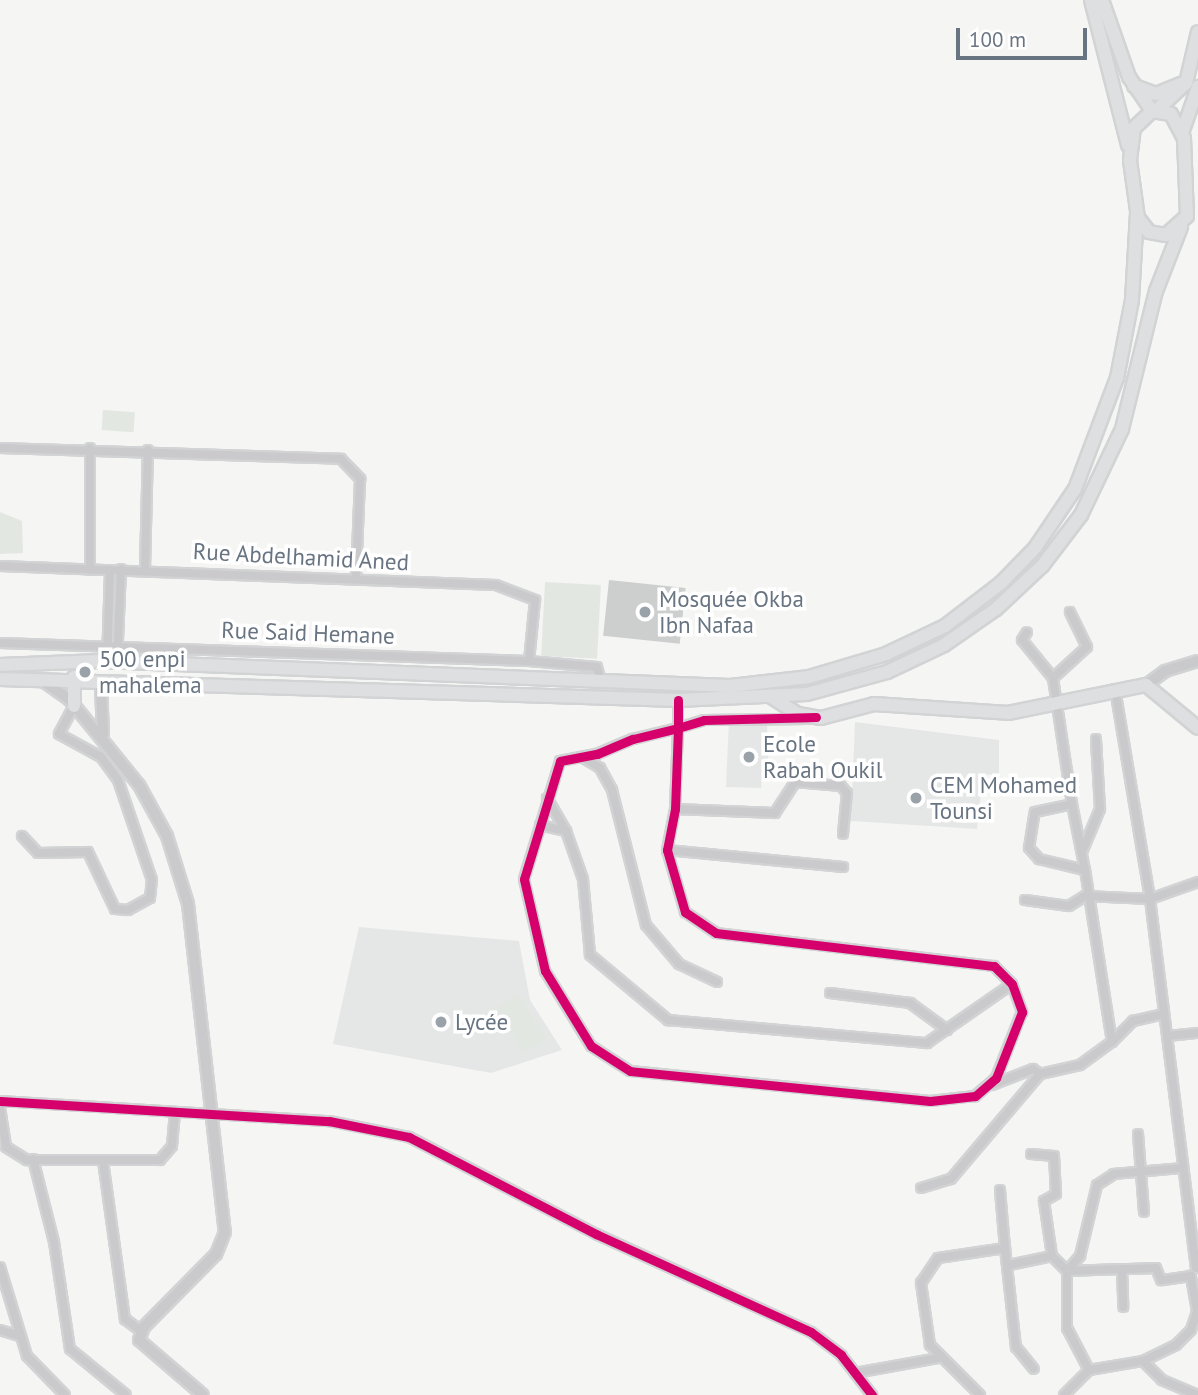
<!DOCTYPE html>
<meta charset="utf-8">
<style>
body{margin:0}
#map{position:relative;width:1198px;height:1395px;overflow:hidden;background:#f5f5f4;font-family:"PT Sans",sans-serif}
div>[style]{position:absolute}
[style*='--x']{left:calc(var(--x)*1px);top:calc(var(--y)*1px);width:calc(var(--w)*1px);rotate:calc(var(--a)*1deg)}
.built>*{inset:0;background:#e5e7e7}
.green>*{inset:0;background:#e3e7e2;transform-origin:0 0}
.building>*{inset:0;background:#cdcece;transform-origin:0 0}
.roads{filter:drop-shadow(2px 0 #d2d3d4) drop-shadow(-2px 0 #d2d3d4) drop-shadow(0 2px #d2d3d4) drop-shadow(0 -2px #d2d3d4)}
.minor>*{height:8px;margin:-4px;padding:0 4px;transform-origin:4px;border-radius:4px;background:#cacacc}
.tertiary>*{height:10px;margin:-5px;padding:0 5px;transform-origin:5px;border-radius:5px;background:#cacacc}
.primary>*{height:12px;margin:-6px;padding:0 6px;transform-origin:6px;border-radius:6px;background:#dedfe0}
.cycleway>*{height:9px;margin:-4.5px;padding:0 4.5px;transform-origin:4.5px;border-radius:4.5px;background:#d6006c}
.dots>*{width:19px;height:19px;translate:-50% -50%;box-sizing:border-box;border:4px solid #fff;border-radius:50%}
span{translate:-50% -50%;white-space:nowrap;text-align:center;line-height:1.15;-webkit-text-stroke:7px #fff;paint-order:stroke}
.street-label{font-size:23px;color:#687481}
.poi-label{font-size:23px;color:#687481}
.left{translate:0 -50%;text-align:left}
.scale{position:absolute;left:956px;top:28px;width:131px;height:32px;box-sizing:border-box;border:4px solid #687481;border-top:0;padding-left:9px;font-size:21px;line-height:24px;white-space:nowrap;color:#687481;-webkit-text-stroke:5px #fff;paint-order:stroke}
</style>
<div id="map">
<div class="built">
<div style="clip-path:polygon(729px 720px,767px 722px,769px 778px,762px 778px,761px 788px,726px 787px)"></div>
<div style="clip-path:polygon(855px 722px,999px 740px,999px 774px,983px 775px,977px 829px,851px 821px)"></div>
<div style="clip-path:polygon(359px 927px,519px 941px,530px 1000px,562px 1050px,491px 1073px,333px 1044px)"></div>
</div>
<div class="green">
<div style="left:103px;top:410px;width:32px;height:20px;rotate:4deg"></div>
<div style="clip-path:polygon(0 512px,22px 521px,23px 553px,0 554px)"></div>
<div style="left:545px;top:582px;width:56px;height:74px;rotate:3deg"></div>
<div style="left:518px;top:994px;width:53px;height:27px;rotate:57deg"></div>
</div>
<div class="building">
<div style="left:609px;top:580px;width:77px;height:56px;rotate:6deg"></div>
</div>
<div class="roads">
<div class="minor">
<div style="--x:0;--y:448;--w:341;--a:1.8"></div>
<div style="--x:341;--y:459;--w:28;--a:46"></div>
<div style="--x:360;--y:479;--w:100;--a:92.3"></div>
<div style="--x:90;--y:448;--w:122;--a:90"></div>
<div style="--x:0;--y:566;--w:496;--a:2.2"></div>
<div style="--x:496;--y:585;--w:42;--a:21"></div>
<div style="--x:535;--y:600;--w:61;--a:95.6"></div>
<div style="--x:145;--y:569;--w:119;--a:-88.6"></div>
<div style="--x:0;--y:643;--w:529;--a:1.95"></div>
<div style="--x:529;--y:661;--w:68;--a:5"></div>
<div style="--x:597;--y:667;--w:16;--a:75"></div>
<div style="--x:107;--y:662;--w:92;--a:-88.1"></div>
<div style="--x:117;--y:664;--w:95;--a:-87.6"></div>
<div style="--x:1053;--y:678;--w:46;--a:-42.4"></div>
<div style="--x:1087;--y:647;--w:39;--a:-116"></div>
<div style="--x:1115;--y:689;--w:213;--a:80.5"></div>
<div style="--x:1150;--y:899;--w:372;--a:82.9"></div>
<div style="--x:678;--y:700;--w:28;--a:90"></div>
<div style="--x:678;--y:728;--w:81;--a:92.1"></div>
<div style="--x:675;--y:809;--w:42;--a:101"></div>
<div style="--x:667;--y:850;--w:65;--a:73.8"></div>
<div style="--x:685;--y:912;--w:37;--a:34"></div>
<div style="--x:716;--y:933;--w:280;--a:6.8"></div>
<div style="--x:994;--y:966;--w:25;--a:45"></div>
<div style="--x:1012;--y:984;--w:30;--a:70"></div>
<div style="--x:1022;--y:1012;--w:71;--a:111.5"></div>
<div style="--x:996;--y:1078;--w:28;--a:139"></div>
<div style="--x:975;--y:1096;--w:45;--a:173.7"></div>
<div style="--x:930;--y:1101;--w:301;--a:-174.3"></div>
<div style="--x:630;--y:1071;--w:46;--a:-147.3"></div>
<div style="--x:591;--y:1046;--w:88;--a:-121.5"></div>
<div style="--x:545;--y:971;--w:94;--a:-102.9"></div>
<div style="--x:524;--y:879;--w:123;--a:-73"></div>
<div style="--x:560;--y:761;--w:38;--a:-11"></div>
<div style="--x:597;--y:754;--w:39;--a:-23"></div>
<div style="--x:633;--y:739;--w:46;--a:-13.7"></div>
<div style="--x:678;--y:728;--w:27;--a:-17"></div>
<div style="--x:704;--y:720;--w:103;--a:-0.6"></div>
<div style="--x:582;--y:757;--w:21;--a:31"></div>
<div style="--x:600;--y:768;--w:25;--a:61"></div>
<div style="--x:612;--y:790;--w:139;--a:75.9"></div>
<div style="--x:646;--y:925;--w:51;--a:49.8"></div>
<div style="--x:679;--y:964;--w:42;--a:25.3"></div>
<div style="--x:1072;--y:804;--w:67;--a:78.9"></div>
<div style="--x:675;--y:809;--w:100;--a:2.3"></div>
<div style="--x:775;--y:813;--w:37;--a:-57"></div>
<div style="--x:795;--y:782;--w:46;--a:5"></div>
<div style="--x:841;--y:786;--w:9;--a:49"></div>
<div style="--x:847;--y:793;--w:41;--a:95.6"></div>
<div style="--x:540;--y:825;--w:27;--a:13"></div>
<div style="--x:566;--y:831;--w:38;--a:-120"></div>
<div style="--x:566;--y:831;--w:51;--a:70.5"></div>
<div style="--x:583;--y:879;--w:76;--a:84.7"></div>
<div style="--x:590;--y:955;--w:102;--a:39.8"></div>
<div style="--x:668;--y:1020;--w:260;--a:5.1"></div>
<div style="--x:927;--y:1043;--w:103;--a:-34.8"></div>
<div style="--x:22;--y:836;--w:23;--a:47"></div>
<div style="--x:38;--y:853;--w:50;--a:-1.1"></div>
<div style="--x:88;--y:852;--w:63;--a:64.7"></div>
<div style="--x:115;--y:909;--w:13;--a:4"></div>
<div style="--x:128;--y:910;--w:25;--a:-29"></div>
<div style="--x:150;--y:898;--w:18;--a:-84"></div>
<div style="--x:152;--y:880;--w:106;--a:-108.8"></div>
<div style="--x:118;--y:780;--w:29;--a:-126"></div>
<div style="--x:101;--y:757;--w:48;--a:-151.3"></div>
<div style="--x:59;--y:734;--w:32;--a:-62"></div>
<div style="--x:667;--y:850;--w:177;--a:5.5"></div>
<div style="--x:1082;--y:852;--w:47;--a:-67.3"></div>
<div style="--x:1100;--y:809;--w:70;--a:-93.3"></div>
<div style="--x:1025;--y:900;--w:44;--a:7.8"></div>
<div style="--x:1069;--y:906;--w:19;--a:-32"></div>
<div style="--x:1085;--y:896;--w:65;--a:2.6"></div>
<div style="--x:1150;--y:899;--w:51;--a:-19.5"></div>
<div style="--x:830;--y:993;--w:81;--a:7.1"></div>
<div style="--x:910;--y:1003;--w:46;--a:36.1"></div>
<div style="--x:1168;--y:1036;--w:30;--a:-6"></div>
<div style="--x:1112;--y:1042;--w:30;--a:-45"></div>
<div style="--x:1133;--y:1021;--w:31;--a:-13"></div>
<div style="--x:992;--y:1085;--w:44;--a:-21.3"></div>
<div style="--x:1033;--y:1069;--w:9;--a:36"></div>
<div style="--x:0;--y:1101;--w:330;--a:3.5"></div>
<div style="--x:329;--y:1121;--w:82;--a:11.3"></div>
<div style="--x:409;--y:1137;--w:211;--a:27.4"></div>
<div style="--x:596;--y:1234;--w:236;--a:24.5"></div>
<div style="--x:811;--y:1332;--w:38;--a:37"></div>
<div style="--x:841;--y:1355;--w:51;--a:52.2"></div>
<div style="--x:0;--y:1108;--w:39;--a:81"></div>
<div style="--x:6;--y:1147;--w:25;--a:32"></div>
<div style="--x:27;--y:1160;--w:133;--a:0"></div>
<div style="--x:160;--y:1160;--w:18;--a:-49"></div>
<div style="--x:172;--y:1146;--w:33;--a:-85"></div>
<div style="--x:1138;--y:1134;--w:78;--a:85.6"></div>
<div style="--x:1031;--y:1154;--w:23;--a:5"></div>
<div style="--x:1054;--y:1156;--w:38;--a:87"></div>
<div style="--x:1056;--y:1194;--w:14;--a:150"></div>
<div style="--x:1044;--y:1201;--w:56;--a:81.7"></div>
<div style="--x:33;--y:1159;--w:86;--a:75.8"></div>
<div style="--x:54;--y:1242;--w:108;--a:81.5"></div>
<div style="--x:70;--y:1349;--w:72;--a:39.4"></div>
<div style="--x:103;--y:1161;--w:160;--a:82.1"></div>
<div style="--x:125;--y:1319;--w:20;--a:37"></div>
<div style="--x:921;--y:1188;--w:31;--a:-17"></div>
<div style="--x:951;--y:1179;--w:138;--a:-49.7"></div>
<div style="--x:1040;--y:1074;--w:41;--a:-12.7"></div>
<div style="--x:1080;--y:1065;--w:39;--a:-36"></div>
<div style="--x:1112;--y:1042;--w:174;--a:-98.9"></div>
<div style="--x:1085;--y:870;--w:47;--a:-166.6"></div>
<div style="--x:1039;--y:859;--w:15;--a:-132"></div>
<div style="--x:1029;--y:848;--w:36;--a:-81"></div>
<div style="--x:1035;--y:812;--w:38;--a:-12"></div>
<div style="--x:1072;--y:804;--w:127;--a:-98.6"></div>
<div style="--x:1053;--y:678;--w:49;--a:-129.2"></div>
<div style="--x:1022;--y:640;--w:9;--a:-58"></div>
<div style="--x:1000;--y:1190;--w:58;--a:85.1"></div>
<div style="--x:1009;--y:1265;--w:44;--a:-11.8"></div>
<div style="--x:1052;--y:1256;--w:21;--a:45"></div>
<div style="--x:1067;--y:1271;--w:55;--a:-2.1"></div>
<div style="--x:1122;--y:1269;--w:38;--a:88"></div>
<div style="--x:0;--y:1267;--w:93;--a:73.1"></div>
<div style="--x:27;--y:1356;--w:54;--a:45.7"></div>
<div style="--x:0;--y:1330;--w:21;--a:17"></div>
<div style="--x:1143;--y:1361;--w:27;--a:45"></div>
<div style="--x:1162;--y:1380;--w:39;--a:23"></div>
<div style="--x:1089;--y:1370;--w:47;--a:-117.6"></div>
<div style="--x:1067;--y:1328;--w:57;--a:-90"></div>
<div style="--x:1067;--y:1271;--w:20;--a:-49"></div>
<div style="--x:1080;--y:1256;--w:73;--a:-76.5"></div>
<div style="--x:1097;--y:1185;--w:20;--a:-33"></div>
<div style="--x:1114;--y:1174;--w:69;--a:-5"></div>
<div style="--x:855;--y:1373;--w:84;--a:-10.2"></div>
<div style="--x:980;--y:1395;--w:71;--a:-135"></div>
<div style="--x:930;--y:1345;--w:63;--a:-98.3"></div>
<div style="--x:921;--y:1283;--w:30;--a:-56"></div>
<div style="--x:938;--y:1258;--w:68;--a:-8.5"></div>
<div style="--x:1005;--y:1248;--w:100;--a:83.7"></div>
<div style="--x:1016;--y:1347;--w:28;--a:51"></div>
<div style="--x:1064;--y:1395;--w:35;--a:-45"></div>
<div style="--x:1089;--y:1370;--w:55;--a:-9.5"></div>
<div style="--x:1143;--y:1361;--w:37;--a:-26"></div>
<div style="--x:1176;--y:1345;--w:21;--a:-45"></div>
<div style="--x:1191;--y:1330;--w:20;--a:-72"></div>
<div style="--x:1197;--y:1311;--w:36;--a:-100"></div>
<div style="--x:1191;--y:1276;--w:30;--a:172"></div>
<div style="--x:1161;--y:1280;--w:13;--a:-113"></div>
<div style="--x:1156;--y:1268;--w:34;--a:178"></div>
</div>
<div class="tertiary">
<div style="--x:43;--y:681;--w:32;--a:35"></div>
<div style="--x:69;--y:699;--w:111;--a:50.9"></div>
<div style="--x:139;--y:785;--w:58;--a:61.2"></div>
<div style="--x:167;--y:836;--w:71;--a:72.8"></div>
<div style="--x:188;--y:904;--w:330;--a:83.6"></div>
<div style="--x:225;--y:1232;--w:24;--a:112"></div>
<div style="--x:216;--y:1254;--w:103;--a:134.6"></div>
<div style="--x:144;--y:1327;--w:14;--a:111"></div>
<div style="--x:139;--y:1340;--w:84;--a:40.7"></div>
<div style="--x:1146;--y:685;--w:24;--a:-36"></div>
<div style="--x:1165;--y:671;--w:34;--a:-17"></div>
<div style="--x:101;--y:686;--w:48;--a:87.6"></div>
</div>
<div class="primary">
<div style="--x:1091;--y:0;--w:150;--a:75.7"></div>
<div style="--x:1102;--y:0;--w:82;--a:70.7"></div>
<div style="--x:1129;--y:77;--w:41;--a:55.9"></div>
<div style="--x:1134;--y:86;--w:23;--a:20"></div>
<div style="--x:1156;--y:94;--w:27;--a:-22"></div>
<div style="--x:1157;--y:110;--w:40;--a:-43"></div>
<div style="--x:1186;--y:83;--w:52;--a:-76.8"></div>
<div style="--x:1152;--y:111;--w:19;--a:9"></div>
<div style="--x:1171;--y:114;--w:27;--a:62"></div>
<div style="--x:1184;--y:138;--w:78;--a:87.8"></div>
<div style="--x:1187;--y:216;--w:28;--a:138"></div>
<div style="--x:1166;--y:235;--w:17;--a:-170"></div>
<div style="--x:1149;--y:232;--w:18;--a:-128"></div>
<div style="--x:1138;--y:218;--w:59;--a:-97.9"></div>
<div style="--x:1130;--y:160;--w:32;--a:-83"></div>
<div style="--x:1134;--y:128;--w:25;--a:-43"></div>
<div style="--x:1182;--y:133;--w:49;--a:-70.8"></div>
<div style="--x:0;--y:665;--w:100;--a:-2.3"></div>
<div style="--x:100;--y:661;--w:630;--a:2.27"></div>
<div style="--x:730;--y:686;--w:80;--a:-6.5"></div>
<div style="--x:809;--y:677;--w:80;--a:-16.6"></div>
<div style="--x:886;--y:654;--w:65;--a:-25.4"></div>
<div style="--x:945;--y:626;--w:71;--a:-37.5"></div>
<div style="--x:1001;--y:583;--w:49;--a:-45.8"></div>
<div style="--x:1035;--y:548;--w:71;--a:-55.9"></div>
<div style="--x:1075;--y:489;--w:119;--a:-69.3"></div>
<div style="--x:1117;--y:378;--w:79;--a:-79.1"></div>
<div style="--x:1132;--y:300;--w:87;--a:-86.7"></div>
<div style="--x:74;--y:677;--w:29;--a:90"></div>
<div style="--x:0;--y:679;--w:678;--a:1.77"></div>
<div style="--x:678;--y:700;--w:129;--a:-2.7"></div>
<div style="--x:807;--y:694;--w:83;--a:-15.4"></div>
<div style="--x:887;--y:672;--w:63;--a:-25.3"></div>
<div style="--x:944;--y:645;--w:63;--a:-34.7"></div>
<div style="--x:996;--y:609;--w:63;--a:-43.1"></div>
<div style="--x:1042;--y:566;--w:64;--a:-52.6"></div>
<div style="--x:1081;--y:515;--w:95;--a:-64.5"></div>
<div style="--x:1122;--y:429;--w:142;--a:-76.2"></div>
<div style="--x:1156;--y:291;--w:69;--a:-68.7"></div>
<div style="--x:770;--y:696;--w:33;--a:33"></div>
<div style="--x:798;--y:714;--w:23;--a:10"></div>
<div style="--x:821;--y:718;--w:55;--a:-14.8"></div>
<div style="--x:874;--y:704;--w:134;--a:3.8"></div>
<div style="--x:1008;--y:713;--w:141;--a:-11.5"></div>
<div style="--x:1146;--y:685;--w:67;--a:39.6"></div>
</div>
</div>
<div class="cycleway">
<div style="--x:678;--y:700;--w:28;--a:90"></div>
<div style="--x:678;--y:728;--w:81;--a:92.1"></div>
<div style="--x:675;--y:809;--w:42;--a:101"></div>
<div style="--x:667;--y:850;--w:65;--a:73.8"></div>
<div style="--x:685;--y:912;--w:37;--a:34"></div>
<div style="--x:716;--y:933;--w:280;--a:6.8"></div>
<div style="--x:994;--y:966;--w:25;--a:45"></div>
<div style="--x:1012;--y:984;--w:30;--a:70"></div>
<div style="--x:1022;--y:1012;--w:71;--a:111.5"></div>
<div style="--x:996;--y:1078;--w:28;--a:139"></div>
<div style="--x:975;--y:1096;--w:45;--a:173.7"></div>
<div style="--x:930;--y:1101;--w:301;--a:-174.3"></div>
<div style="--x:630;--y:1071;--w:46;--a:-147.3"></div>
<div style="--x:591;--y:1046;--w:88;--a:-121.5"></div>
<div style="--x:545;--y:971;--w:94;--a:-102.9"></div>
<div style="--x:524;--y:879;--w:123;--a:-73"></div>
<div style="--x:560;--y:761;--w:38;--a:-11"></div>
<div style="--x:597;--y:754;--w:39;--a:-23"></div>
<div style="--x:633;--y:739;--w:46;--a:-13.7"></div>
<div style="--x:678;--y:728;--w:27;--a:-17"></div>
<div style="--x:704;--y:720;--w:112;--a:-1.5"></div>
<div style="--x:0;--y:1101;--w:330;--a:3.5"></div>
<div style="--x:329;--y:1121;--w:82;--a:11.3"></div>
<div style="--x:409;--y:1137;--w:211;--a:27.4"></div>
<div style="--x:596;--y:1234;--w:236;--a:24.5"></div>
<div style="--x:811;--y:1332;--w:38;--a:37"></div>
<div style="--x:841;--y:1355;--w:51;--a:52.2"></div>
</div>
<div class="dots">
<div style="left:645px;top:612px;background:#99a1a9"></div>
<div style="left:85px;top:672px;background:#99a1a9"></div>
<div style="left:749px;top:757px;background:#99a1a9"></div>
<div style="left:916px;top:798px;background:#99a1a9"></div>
<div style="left:441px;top:1022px;background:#99a1a9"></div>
</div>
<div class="street-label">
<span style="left:301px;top:557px;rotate:3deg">Rue Abdelhamid Aned</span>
<span style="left:308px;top:633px;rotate:2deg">Rue Said Hemane</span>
</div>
<div class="poi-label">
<span class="left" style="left:659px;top:612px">Mosquée Okba<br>Ibn Nafaa</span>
<span class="left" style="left:99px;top:672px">500 enpi<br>mahalema</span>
<span class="left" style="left:763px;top:757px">Ecole<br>Rabah Oukil</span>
<span class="left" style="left:930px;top:798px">CEM Mohamed<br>Tounsi</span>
<span class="left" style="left:455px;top:1022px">Lycée</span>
</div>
<div class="scale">100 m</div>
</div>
